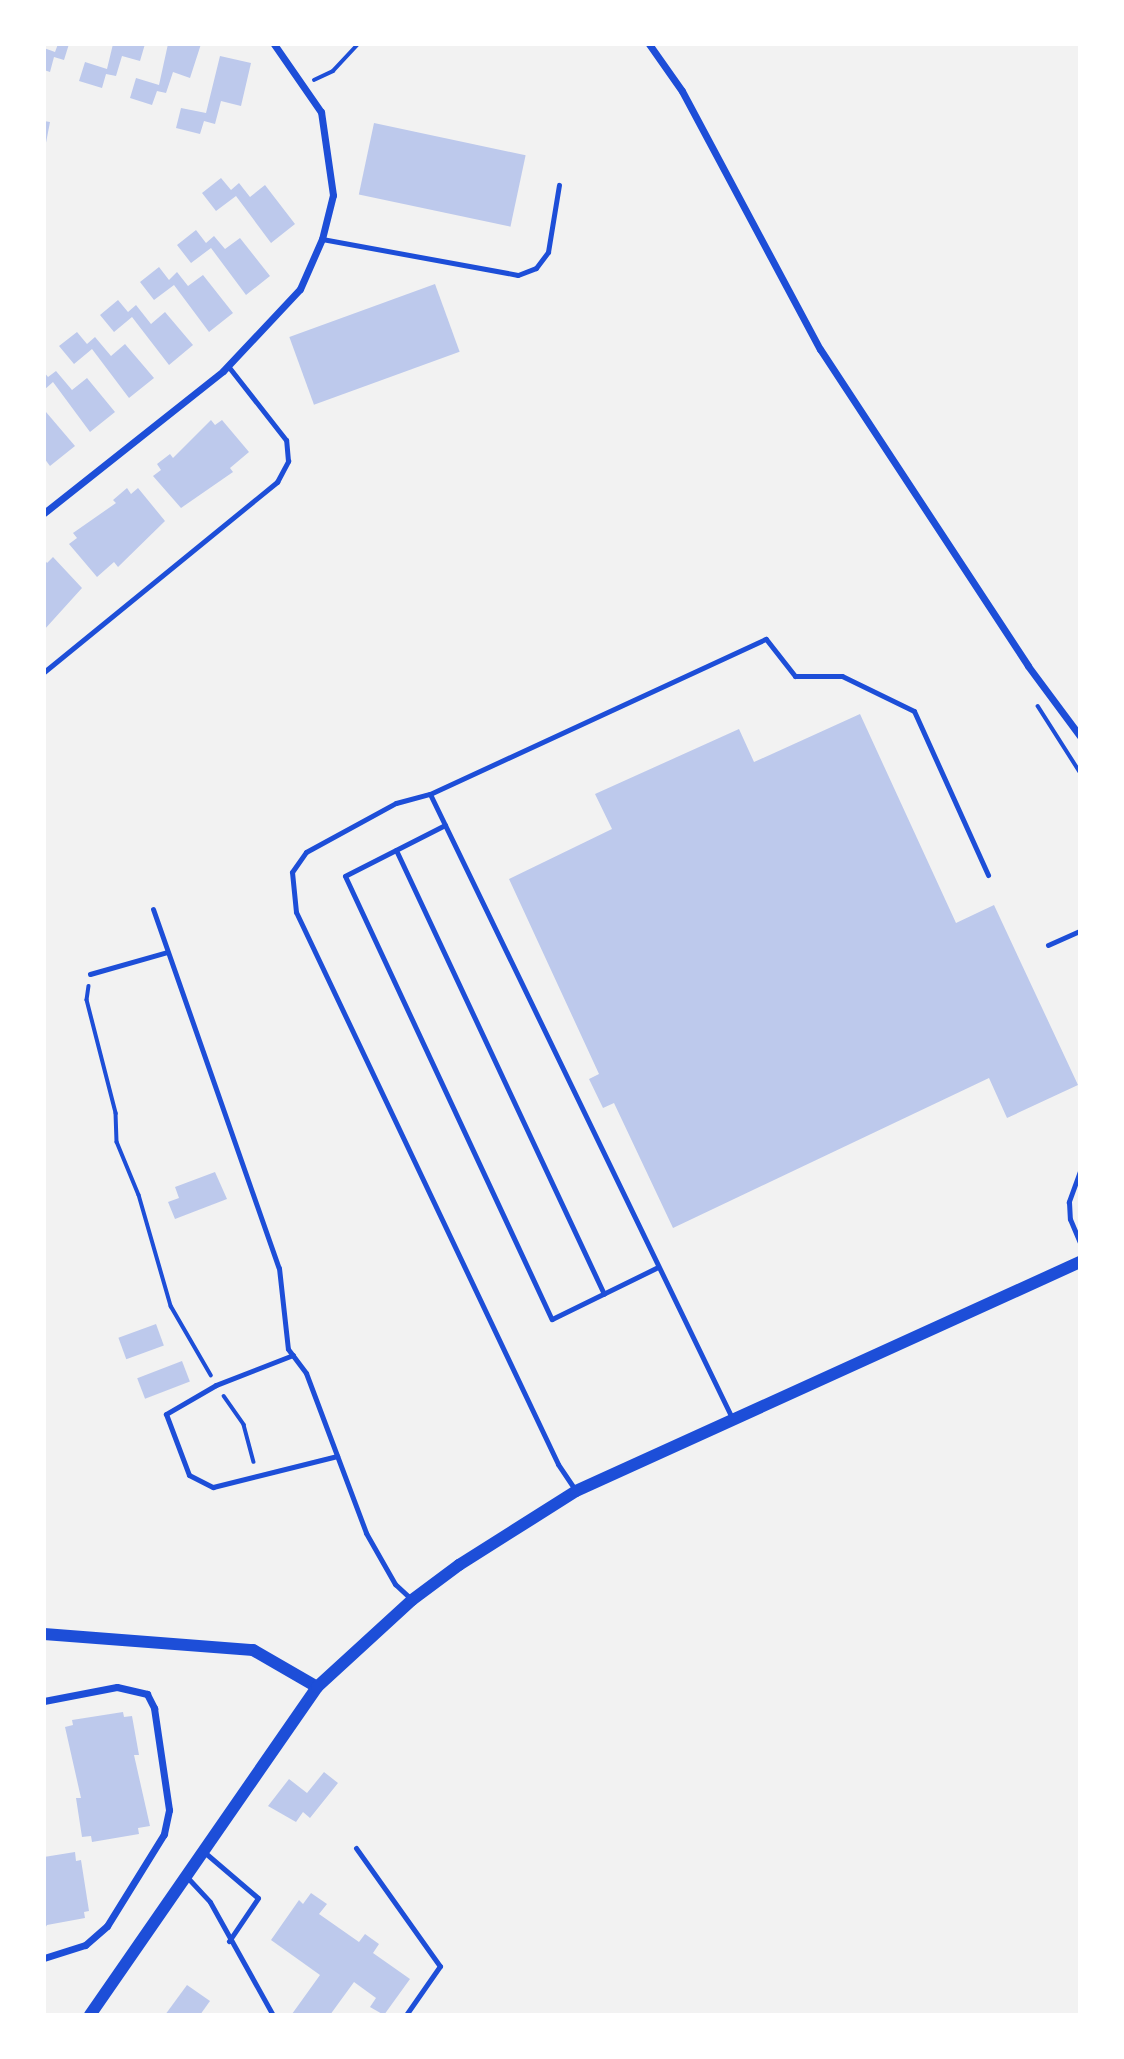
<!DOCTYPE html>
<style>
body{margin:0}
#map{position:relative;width:1124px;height:2059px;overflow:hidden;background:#f2f2f2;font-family:Signika,sans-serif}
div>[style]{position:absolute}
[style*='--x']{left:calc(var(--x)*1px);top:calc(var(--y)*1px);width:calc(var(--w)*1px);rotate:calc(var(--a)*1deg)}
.building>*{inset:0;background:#bdc9ec;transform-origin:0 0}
.path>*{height:3.5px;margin:-1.75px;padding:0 1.75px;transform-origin:1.75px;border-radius:1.75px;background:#1d4ed8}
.service>*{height:5px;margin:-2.5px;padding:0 2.5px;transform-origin:2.5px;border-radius:2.5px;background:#1d4ed8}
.minor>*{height:7px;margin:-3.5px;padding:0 3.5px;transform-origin:3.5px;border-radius:3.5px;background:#1d4ed8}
.tertiary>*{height:12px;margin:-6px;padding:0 6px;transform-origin:6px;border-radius:6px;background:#1d4ed8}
span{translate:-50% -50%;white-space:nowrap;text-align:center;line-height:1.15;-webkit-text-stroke:5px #fff;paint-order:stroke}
.frame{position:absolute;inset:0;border:46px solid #fff;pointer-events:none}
</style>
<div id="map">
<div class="building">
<div style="clip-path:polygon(58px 44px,69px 44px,64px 60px,54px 57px,50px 72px,44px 70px,44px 48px,55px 52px)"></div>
<div style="clip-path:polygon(113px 44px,145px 44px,140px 61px,122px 56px,116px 76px,106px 74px,102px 88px,79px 81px,85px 62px,107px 69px)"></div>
<div style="clip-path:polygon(168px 44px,201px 44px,190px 78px,173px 72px,166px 93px,157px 91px,152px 105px,130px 98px,136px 78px,159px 85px)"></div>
<div style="clip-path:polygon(220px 56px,251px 63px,241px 106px,221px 101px,215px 124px,204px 121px,200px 134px,176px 128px,181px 108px,206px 113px)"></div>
<div style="clip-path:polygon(44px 121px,50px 122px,45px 148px,44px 147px)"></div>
<div style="left:374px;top:123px;width:155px;height:73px;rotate:12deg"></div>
<div style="clip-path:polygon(221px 178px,231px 190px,239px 183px,250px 197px,265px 185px,295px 224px,271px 243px,236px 196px,216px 211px,202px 193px)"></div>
<div style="clip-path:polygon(196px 230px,206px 243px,214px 236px,225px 249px,240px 238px,270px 276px,246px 295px,211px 248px,191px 263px,177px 245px)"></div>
<div style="clip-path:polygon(159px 267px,169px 280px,177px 272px,188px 286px,203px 275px,233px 313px,209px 332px,174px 285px,154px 300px,140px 282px)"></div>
<div style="left:435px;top:284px;width:72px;height:155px;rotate:70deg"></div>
<div style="clip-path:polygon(118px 300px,128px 312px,136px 305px,151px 324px,165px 312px,193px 345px,169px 365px,132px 317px,114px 332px,100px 315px)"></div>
<div style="clip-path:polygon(77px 332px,87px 344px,95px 337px,111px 356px,125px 344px,154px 378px,129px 398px,92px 349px,74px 364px,59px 346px)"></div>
<div style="clip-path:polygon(56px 371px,72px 390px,87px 378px,115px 412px,90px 432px,53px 382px,44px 390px,44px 372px,48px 377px)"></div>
<div style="clip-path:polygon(46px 412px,75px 446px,50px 466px,44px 458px)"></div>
<div style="clip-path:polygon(211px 420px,215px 425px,222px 420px,249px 452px,230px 468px,233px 472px,181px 508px,153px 476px,161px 470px,157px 464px,170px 454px,173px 458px)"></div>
<div style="clip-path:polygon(127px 488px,131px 494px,138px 488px,165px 521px,118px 567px,114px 562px,97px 577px,69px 544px,77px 538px,73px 533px,116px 503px,113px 500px)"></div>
<div style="clip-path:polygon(53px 557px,82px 588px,44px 630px,44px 559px,47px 563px)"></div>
<div style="clip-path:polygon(860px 714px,956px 923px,994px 905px,1078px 1085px,1007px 1118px,989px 1078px,673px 1228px,614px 1103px,603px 1108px,589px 1079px,599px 1074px,509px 879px,612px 829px,595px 794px,739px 729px,754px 762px)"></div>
<div style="clip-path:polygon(215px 1172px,227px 1199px,175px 1219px,168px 1202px,179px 1198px,175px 1187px)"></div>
<div style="left:156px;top:1324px;width:23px;height:40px;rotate:70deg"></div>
<div style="left:182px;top:1361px;width:22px;height:48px;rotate:69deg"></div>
<div style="clip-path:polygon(123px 1712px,124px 1717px,132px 1716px,139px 1755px,134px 1755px,150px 1826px,138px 1828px,139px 1834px,92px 1842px,91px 1836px,82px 1837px,76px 1798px,81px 1798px,65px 1727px,73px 1725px,72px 1720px)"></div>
<div style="clip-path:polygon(324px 1772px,338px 1783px,310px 1818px,303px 1812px,296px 1822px,268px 1806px,289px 1779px,307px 1793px)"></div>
<div style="clip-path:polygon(75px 1852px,76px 1861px,81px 1860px,89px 1911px,84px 1912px,85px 1918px,47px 1925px,44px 1930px,44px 1857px)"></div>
<div style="clip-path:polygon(311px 1893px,327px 1904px,319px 1914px,359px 1942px,365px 1934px,379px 1944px,373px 1953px,410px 1979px,384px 2015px,370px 2007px,376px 1998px,354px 1982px,330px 2015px,292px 2014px,320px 1975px,271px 1940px,299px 1900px,303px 1904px)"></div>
<div style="clip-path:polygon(187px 1985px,210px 2001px,200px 2015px,165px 2015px)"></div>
</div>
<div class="path">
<div style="--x:314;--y:80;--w:21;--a:-25"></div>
<div style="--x:333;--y:71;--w:37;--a:-47"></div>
<div style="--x:1038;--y:706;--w:78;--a:57.5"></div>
<div style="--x:89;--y:986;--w:14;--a:98"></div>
<div style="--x:87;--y:1000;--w:117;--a:75.6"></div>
<div style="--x:116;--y:1113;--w:29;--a:88"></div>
<div style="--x:117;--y:1142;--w:57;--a:67.5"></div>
<div style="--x:139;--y:1195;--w:116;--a:73.9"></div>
<div style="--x:171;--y:1306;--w:80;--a:59.9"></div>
<div style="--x:224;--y:1396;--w:35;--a:55"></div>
<div style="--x:244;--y:1425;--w:38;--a:75"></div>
</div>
<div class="service">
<div style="--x:322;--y:239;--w:199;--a:10.4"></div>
<div style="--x:518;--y:275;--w:19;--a:-21"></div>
<div style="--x:536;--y:268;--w:20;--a:-53"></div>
<div style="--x:548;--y:252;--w:68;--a:-80.7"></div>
<div style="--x:44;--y:672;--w:301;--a:-39.2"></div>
<div style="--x:277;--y:482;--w:24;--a:-62"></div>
<div style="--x:288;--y:461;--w:21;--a:-95"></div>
<div style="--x:286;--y:440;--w:94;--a:-128.1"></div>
<div style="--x:430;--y:794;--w:370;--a:-24.8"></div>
<div style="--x:766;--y:639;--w:47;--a:51.9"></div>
<div style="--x:795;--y:676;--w:47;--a:0"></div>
<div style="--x:842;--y:676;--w:80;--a:25.9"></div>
<div style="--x:914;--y:711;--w:180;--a:65.7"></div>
<div style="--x:445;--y:825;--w:112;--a:153"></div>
<div style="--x:345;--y:876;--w:489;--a:65"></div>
<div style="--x:552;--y:1319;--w:118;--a:-26.1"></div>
<div style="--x:396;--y:850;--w:490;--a:64.9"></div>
<div style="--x:153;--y:909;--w:380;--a:70.7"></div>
<div style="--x:279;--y:1268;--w:81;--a:83.7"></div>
<div style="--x:288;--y:1349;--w:30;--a:53"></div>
<div style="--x:306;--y:1373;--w:171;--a:69.4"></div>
<div style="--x:366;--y:1533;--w:59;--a:60.4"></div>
<div style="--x:395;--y:1584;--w:23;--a:43"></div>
<div style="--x:1048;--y:945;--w:35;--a:-24"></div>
<div style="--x:90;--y:974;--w:80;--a:-15.9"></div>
<div style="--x:1080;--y:1171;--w:33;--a:110"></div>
<div style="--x:1069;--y:1202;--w:17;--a:87"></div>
<div style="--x:1070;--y:1219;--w:26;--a:67"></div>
<div style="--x:293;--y:1355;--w:83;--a:158.7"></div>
<div style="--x:216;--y:1385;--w:58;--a:149.9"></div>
<div style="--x:166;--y:1414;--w:65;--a:69.3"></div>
<div style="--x:189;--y:1475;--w:27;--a:27"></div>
<div style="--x:213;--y:1487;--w:128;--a:-14"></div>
<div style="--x:576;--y:1491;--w:32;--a:-124"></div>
<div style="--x:558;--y:1464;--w:611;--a:-115.39"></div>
<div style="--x:296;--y:912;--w:40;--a:-95.7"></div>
<div style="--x:292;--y:872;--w:24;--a:-55"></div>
<div style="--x:306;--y:852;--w:102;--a:-28.6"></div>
<div style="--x:396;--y:803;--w:35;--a:-15"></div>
<div style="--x:430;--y:794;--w:693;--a:64.17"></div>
<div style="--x:356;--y:1848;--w:145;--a:54.6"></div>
<div style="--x:440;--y:1966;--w:60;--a:124.8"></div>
<div style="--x:203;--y:1851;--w:72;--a:40.5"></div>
<div style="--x:258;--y:1898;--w:52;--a:124"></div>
<div style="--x:186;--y:1876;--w:35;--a:47"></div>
<div style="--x:210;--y:1902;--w:129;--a:60.9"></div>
</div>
<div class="minor">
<div style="--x:649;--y:44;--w:57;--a:54.9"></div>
<div style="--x:682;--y:91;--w:293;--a:61.9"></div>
<div style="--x:820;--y:349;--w:379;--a:56.7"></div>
<div style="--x:1028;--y:666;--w:87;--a:53.4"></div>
<div style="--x:44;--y:513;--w:228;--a:-38.4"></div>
<div style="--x:223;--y:371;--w:112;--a:-46.8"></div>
<div style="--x:300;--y:289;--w:55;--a:-66.3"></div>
<div style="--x:322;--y:239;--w:45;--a:-76"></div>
<div style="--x:333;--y:195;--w:84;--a:-98.2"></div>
<div style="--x:321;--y:112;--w:83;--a:-124.7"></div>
<div style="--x:44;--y:1701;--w:74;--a:-10.9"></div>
<div style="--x:117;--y:1687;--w:31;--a:13"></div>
<div style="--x:147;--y:1694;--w:16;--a:63"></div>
<div style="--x:154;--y:1708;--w:103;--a:81.6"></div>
<div style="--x:169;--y:1810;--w:25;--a:102"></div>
<div style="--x:164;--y:1834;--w:108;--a:121.8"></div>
<div style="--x:107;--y:1926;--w:29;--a:139"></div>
<div style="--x:85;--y:1945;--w:43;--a:162.4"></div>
</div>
<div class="tertiary">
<div style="--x:44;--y:1634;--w:210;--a:4.4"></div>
<div style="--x:253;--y:1650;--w:74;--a:30"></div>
<div style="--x:90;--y:2015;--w:399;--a:-55.3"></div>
<div style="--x:317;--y:1687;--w:129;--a:-42.5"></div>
<div style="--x:412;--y:1600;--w:59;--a:-36.7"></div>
<div style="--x:459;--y:1565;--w:138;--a:-32.3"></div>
<div style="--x:576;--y:1491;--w:554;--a:-24.44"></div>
</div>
<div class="frame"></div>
</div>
